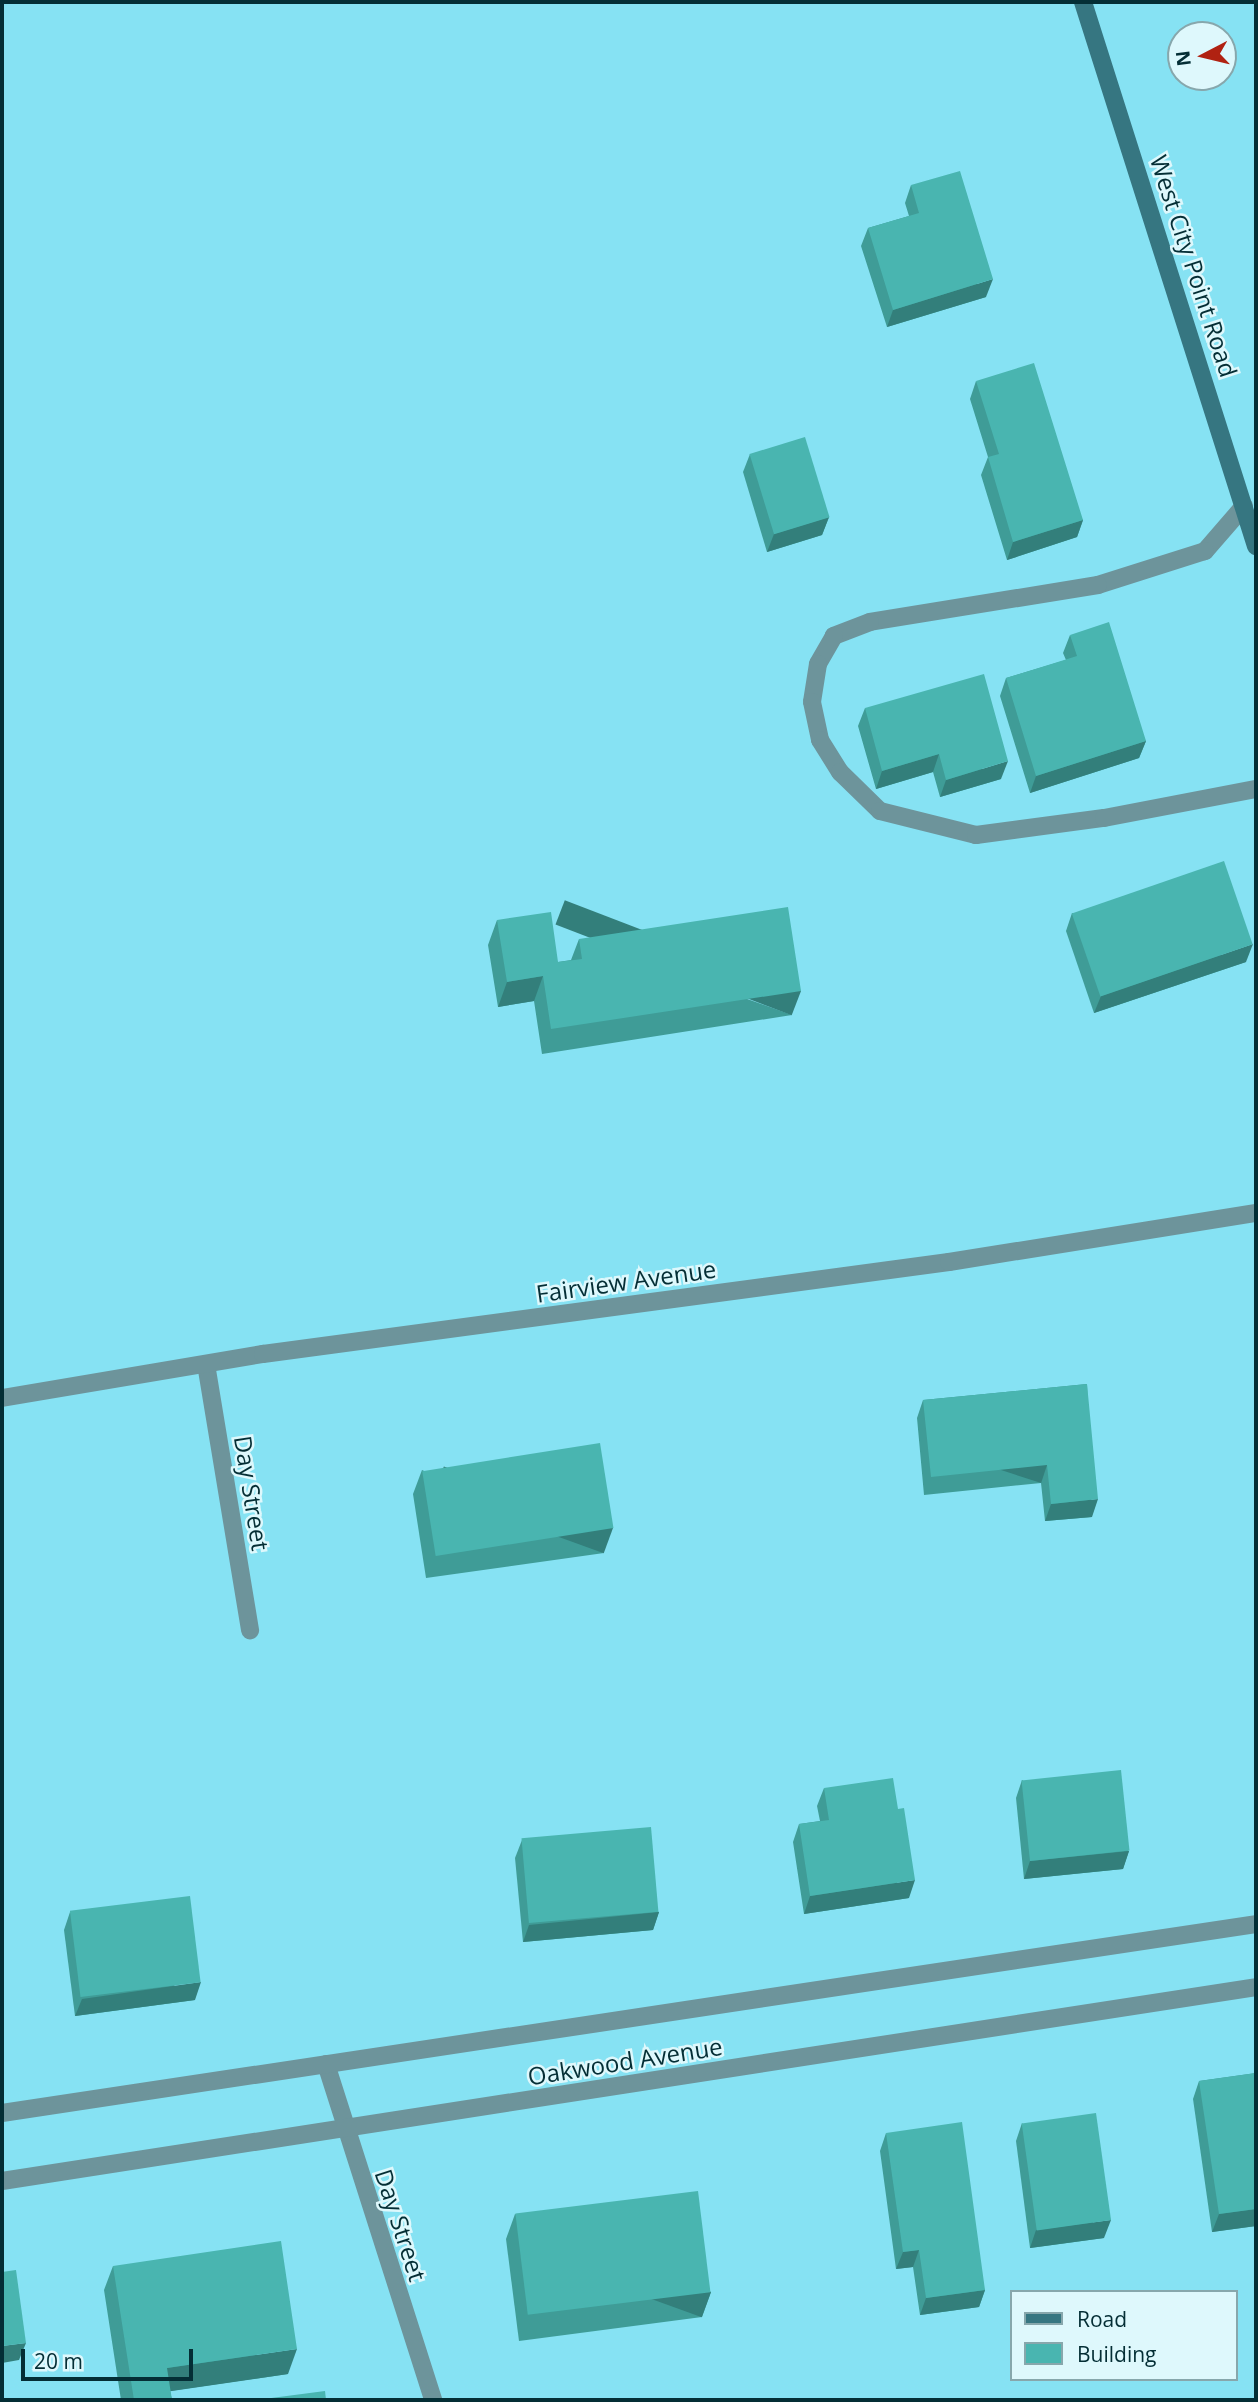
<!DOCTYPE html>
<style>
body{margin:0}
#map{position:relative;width:1258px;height:2402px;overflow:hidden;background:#86e2f3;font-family:"Open Sans",sans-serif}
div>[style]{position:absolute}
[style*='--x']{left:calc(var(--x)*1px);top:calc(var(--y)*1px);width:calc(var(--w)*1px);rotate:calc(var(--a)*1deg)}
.lane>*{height:18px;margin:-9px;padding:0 9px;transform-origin:9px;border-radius:9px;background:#6d949b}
.street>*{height:18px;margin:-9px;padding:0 9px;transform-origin:9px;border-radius:9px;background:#6d949b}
.secondary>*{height:18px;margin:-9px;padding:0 9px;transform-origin:9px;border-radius:9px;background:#367681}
.wall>*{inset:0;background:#3f9c97}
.shaded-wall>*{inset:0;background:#337f7b;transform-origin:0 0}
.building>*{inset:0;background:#49b5b0;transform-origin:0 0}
span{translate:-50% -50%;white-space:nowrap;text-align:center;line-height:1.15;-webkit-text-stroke:5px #def8fc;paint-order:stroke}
.street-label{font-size:24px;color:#042e35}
.frame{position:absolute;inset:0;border:4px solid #042e35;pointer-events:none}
.legend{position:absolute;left:1010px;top:2290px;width:228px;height:91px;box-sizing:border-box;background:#def8fc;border:2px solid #87a7ac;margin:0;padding:9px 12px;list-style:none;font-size:21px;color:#042e35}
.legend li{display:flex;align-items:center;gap:14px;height:35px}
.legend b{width:35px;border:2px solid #87a7ac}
.north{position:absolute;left:1167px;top:21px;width:70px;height:70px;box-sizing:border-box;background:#def8fc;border:2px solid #87a7ac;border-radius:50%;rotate:263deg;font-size:19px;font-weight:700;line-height:28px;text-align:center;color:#042e35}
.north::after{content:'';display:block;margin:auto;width:24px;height:32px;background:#b02212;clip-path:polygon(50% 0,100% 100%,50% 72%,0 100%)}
.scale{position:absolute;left:21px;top:2349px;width:172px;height:32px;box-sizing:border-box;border:4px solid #042e35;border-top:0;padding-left:9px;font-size:21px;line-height:24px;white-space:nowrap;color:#042e35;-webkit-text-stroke:5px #def8fc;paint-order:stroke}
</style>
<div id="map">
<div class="lane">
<div style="--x:1244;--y:506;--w:60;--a:130.9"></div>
<div style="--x:1205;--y:551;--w:112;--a:162.4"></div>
<div style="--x:1098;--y:585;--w:231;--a:170.8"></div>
<div style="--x:870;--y:622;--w:39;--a:159"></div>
<div style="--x:834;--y:636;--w:32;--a:120"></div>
<div style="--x:818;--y:664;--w:38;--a:99"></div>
<div style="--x:812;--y:702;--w:39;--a:78"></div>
<div style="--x:820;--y:740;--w:38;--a:58"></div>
<div style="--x:840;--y:772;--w:56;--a:44.3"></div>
<div style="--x:880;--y:811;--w:99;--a:14"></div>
<div style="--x:976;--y:835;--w:129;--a:-7.6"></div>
<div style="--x:1104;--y:818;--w:155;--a:-10.8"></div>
</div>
<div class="street">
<div style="--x:206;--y:1364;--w:270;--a:80.6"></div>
<div style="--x:2;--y:1398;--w:265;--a:-9.6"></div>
<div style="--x:263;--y:1354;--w:692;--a:-7.64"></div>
<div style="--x:949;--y:1262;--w:311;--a:-9.1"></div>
<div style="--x:326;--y:2064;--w:353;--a:72.3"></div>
<div style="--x:2;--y:2113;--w:1268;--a:-8.57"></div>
<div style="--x:2;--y:2181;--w:1269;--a:-8.79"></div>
</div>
<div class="secondary">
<div style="--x:1083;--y:2;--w:571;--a:72.36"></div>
</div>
<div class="wall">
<div style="clip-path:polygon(911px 185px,986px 297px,887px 327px,861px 246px,868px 228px,909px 216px,905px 203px)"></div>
<div style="clip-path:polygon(976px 381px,1083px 520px,1077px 537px,1007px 560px,981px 475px,988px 457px,970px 399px)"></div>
<div style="clip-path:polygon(750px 454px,829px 517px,822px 535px,767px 552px,743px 472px)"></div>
<div style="clip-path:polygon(1070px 635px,1146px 741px,1139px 758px,1030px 793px,1000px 696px,1006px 678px,1066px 660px,1063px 653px)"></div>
<div style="clip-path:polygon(865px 708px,1001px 779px,940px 797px,933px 772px,876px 789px,858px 726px)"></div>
<div style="clip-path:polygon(1072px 913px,1246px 962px,1094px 1013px,1066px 931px)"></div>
<div style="clip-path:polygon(497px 920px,558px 962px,571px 960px,579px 939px,792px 1015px,542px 1054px,534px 1001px,498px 1007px,488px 945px)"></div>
<div style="clip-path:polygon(1087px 1384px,1092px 1517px,1045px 1521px,1041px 1483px,924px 1495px,917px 1418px,923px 1400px)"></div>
<div style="clip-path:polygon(422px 1470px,604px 1553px,426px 1578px,413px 1494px)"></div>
<div style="clip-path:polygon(1022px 1780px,1129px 1851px,1123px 1869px,1024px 1879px,1016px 1798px)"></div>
<div style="clip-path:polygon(824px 1788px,909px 1898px,804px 1914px,793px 1842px,799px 1824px,820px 1821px,817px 1806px)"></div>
<div style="clip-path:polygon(522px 1840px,659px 1912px,653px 1930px,523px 1942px,515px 1858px)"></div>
<div style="clip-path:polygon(70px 1912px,195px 2000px,75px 2016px,64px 1930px)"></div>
<div style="clip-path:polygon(1256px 2073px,1256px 2226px,1212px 2232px,1193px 2099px,1199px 2081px)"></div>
<div style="clip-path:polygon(1022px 2123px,1104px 2238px,1030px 2248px,1016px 2141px)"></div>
<div style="clip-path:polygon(886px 2133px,985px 2290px,979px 2307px,920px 2315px,913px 2267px,896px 2269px,880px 2151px)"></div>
<div style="clip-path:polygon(515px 2214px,711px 2292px,702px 2317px,519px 2341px,506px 2239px)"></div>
<div style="clip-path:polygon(113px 2266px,288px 2374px,170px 2391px,172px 2400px,121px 2400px,104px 2290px)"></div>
</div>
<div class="shaded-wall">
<div style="clip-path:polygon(993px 279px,986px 297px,887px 327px,893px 310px)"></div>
<div style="clip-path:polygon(829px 517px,822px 535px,767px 552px,774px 534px)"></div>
<div style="clip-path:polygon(1083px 520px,1077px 537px,1007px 560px,1013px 542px)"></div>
<div style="clip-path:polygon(1146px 741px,1139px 758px,1030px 793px,1036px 776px)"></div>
<div style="clip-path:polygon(939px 754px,933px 772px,876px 789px,882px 771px)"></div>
<div style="clip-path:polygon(1008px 761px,1001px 779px,940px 797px,946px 780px)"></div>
<div style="clip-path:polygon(1253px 944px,1246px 962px,1094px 1013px,1101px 996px)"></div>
<div style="clip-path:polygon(543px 976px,534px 1001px,498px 1007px,507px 982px)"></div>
<div style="left:801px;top:991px;width:26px;height:253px;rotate:111deg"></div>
<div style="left:1047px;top:1465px;width:19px;height:117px;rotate:108deg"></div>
<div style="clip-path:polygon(1098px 1499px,1092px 1517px,1045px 1521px,1051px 1504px)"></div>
<div style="left:613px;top:1528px;width:27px;height:180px;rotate:110deg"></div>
<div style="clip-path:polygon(1129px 1851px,1123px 1869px,1024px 1879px,1030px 1861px)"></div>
<div style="clip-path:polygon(915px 1880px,909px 1898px,804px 1914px,810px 1896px)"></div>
<div style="clip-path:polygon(659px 1912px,653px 1930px,523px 1942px,529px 1925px)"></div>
<div style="clip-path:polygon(201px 1982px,195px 2000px,75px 2016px,82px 1999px)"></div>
<div style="clip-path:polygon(1256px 2209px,1256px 2226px,1212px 2232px,1219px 2214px)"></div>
<div style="clip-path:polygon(1111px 2220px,1104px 2238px,1030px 2248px,1036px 2230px)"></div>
<div style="clip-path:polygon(919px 2250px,913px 2267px,896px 2269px,903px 2252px)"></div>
<div style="clip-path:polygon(985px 2290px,979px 2307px,920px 2315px,926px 2298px)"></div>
<div style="left:711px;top:2292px;width:27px;height:185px;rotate:110deg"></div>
<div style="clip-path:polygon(26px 2343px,19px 2360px,2px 2363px,2px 2346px)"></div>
<div style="clip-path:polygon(297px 2349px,288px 2374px,158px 2393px,167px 2368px)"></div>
</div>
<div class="building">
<div style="clip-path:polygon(960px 171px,993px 279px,893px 310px,868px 228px,919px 213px,911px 185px)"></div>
<div style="clip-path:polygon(1034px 363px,1083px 520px,1013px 542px,988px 457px,999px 454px,976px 381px)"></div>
<div style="left:805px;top:437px;width:84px;height:58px;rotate:73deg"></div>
<div style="clip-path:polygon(1109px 622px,1146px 741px,1036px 776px,1006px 678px,1077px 656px,1070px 635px)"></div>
<div style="clip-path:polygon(984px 674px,1008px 761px,946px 780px,939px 754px,882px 771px,865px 708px)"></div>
<div style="left:1224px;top:861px;width:88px;height:161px;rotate:71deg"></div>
<div style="clip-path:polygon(788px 907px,801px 991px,551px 1029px,543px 976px,507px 982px,497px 920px,551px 912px,558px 962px,582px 959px,579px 939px)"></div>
<div style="clip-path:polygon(1087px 1384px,1098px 1499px,1051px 1504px,1047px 1465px,931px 1477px,923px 1400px)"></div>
<div style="left:600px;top:1443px;width:86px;height:180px;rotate:81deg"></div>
<div style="left:1121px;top:1770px;width:81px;height:100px;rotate:84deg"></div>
<div style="clip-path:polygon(893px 1778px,898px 1809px,904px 1808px,915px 1880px,810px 1896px,799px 1824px,829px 1820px,824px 1788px)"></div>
<div style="left:651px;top:1827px;width:85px;height:130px;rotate:85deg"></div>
<div style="left:190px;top:1896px;width:87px;height:121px;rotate:83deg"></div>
<div style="clip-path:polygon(1256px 2073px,1256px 2209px,1219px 2214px,1199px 2081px)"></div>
<div style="left:1096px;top:2113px;width:108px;height:75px;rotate:82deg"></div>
<div style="clip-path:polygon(962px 2122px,985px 2290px,926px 2298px,919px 2250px,903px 2252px,886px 2133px)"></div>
<div style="left:698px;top:2191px;width:102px;height:184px;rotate:83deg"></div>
<div style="clip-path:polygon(281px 2241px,297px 2349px,167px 2368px,172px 2400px,134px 2400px,113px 2266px)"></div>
<div style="clip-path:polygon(16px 2270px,26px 2343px,2px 2346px,2px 2272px)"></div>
<div style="clip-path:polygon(325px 2391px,326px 2400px,256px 2400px)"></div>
</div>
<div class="street-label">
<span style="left:1194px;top:266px;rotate:72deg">West City Point Road</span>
<span style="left:626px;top:1281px;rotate:-8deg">Fairview Avenue</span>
<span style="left:252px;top:1493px;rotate:81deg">Day Street</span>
<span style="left:625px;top:2061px;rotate:-9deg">Oakwood Avenue</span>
<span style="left:401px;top:2225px;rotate:72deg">Day Street</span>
</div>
<div class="frame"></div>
<ul class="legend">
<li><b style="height:9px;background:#367681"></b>Road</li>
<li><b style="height:19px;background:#49b5b0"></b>Building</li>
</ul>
<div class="north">N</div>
<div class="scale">20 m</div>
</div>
